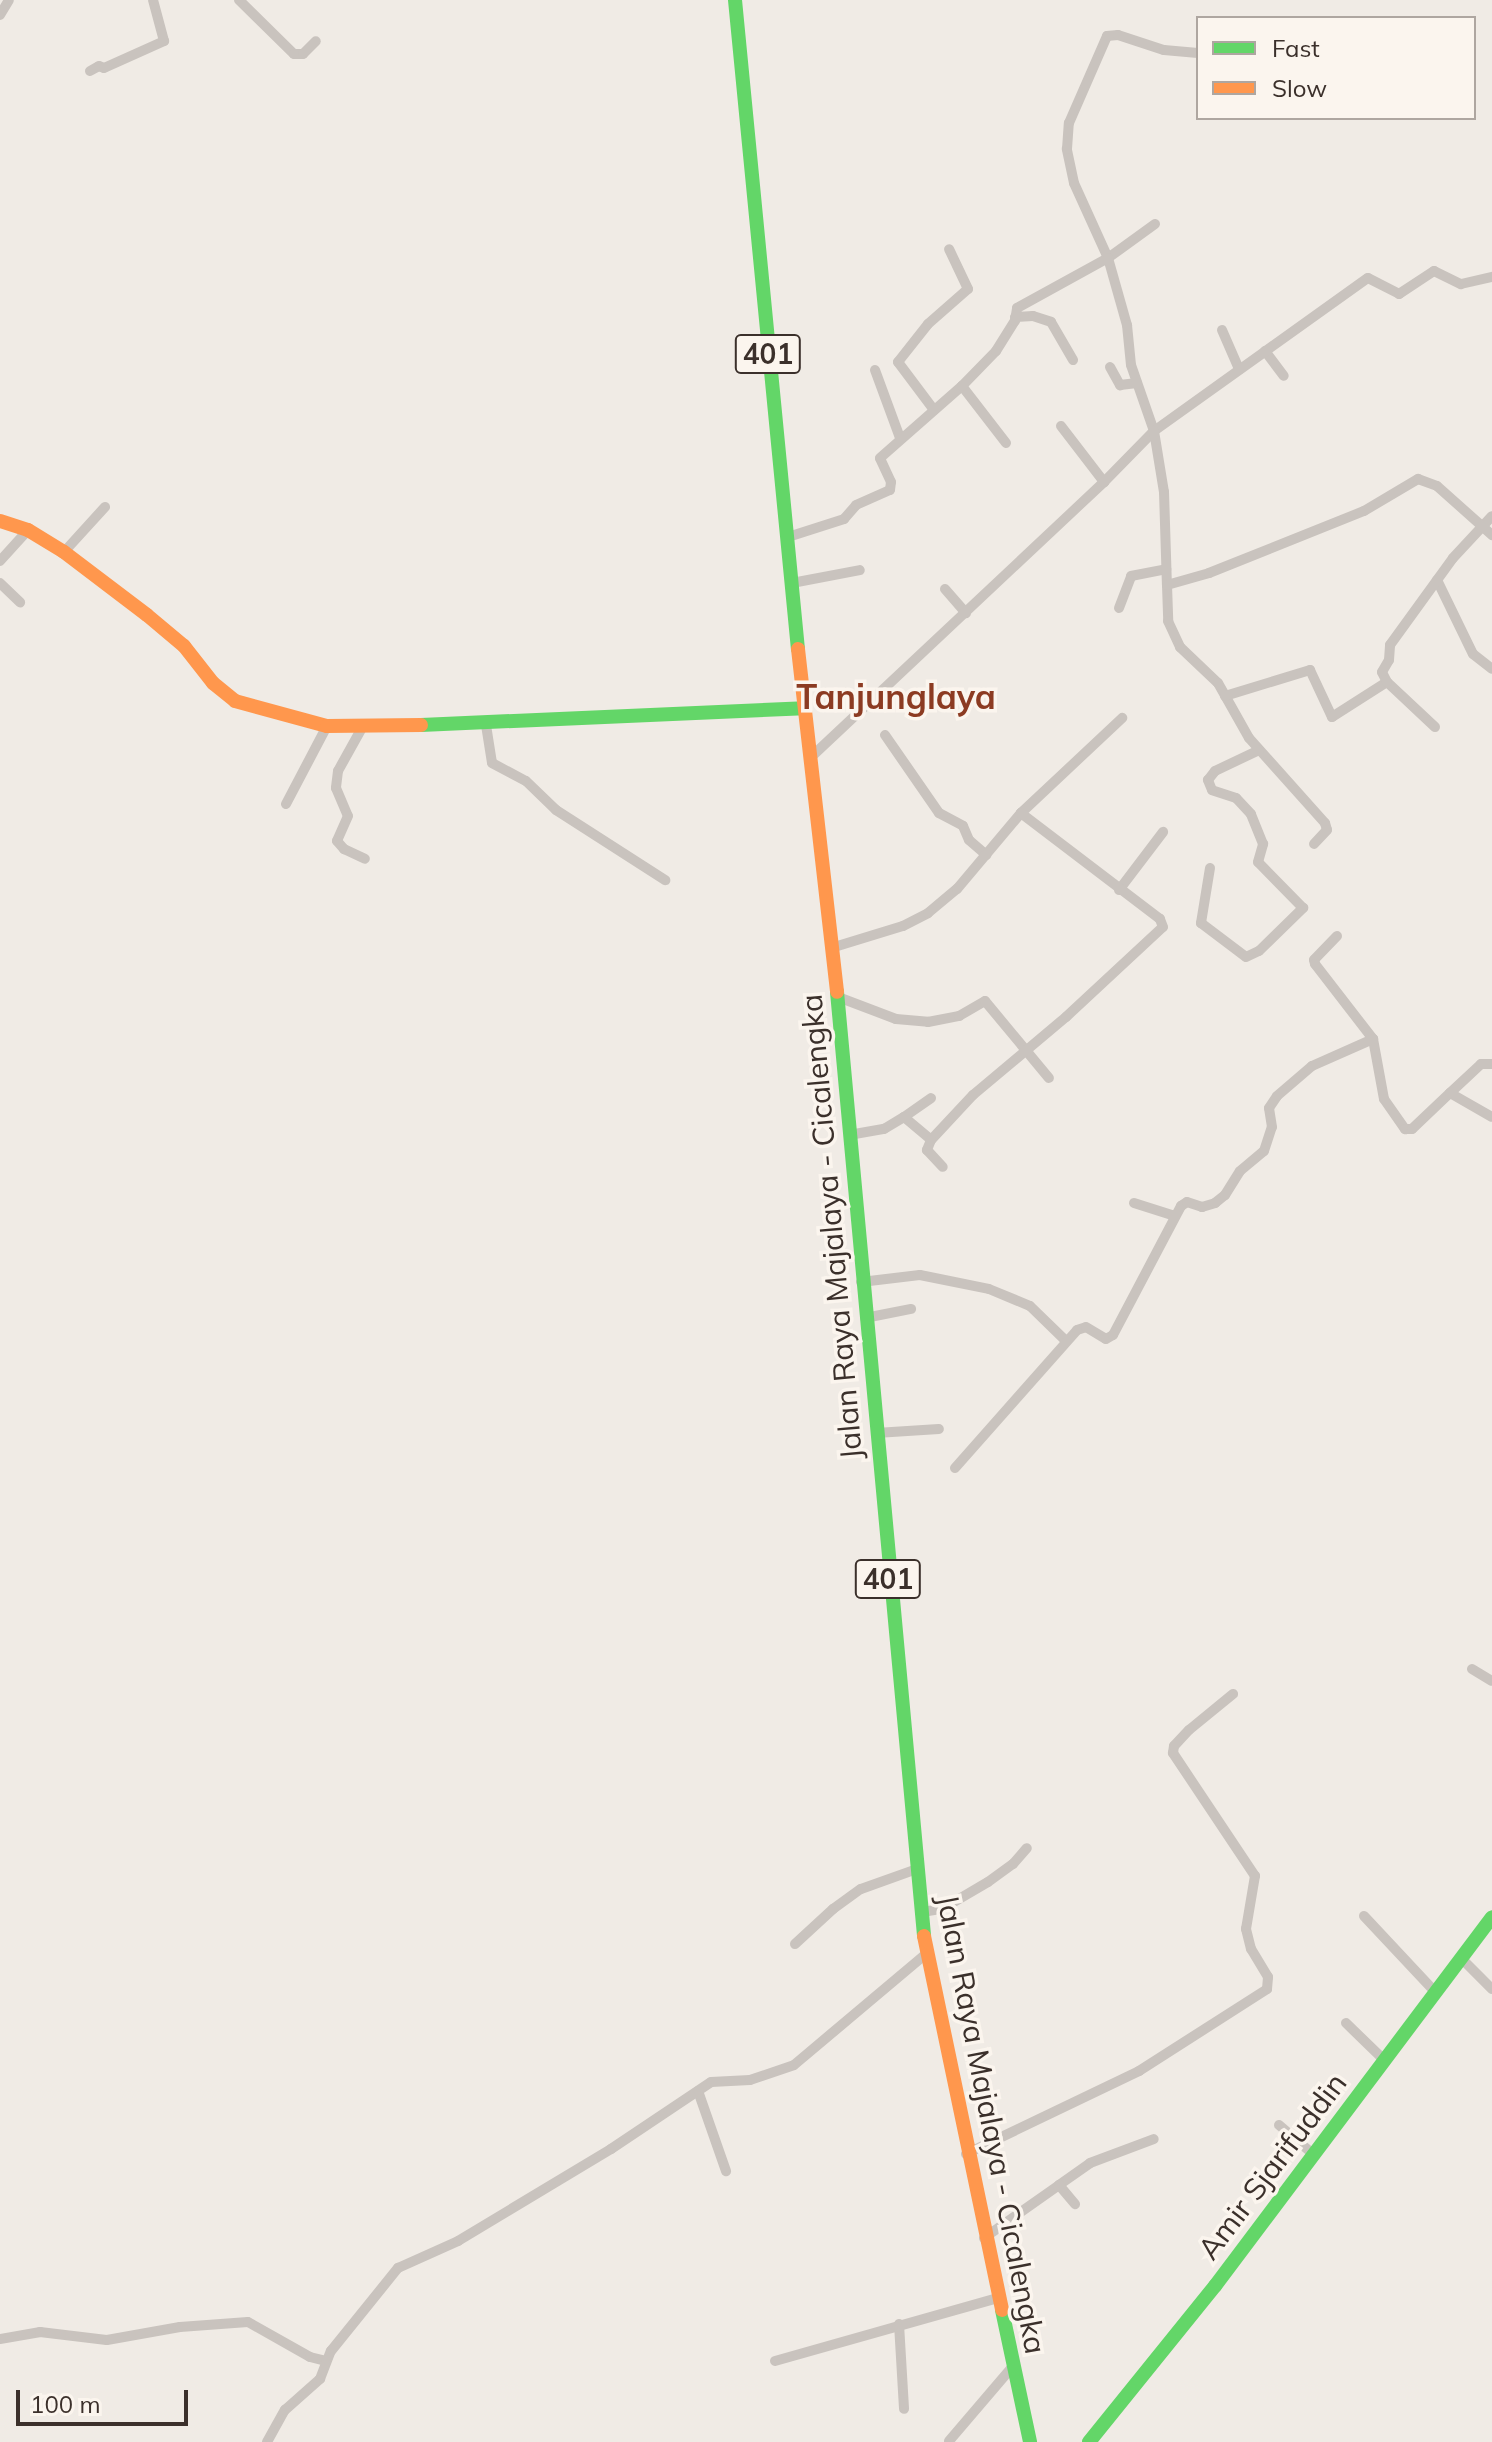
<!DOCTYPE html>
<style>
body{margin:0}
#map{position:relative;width:1492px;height:2442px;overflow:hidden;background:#f0ebe5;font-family:Mulish,sans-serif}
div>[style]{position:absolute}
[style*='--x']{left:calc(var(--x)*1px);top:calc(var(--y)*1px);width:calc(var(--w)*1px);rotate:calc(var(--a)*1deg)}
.street>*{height:10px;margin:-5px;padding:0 5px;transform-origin:5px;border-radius:5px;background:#c9c3be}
.fast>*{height:14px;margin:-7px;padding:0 7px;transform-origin:7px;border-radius:7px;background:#63d668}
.slow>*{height:14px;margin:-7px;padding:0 7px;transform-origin:7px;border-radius:7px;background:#ff974d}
span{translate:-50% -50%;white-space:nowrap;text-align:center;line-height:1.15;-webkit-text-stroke:7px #fbf5ee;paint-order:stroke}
.shield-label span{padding:2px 6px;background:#fbf5ee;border:2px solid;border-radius:6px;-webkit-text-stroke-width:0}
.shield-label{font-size:28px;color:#3b302b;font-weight:700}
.street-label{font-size:30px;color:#3b302b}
.quarter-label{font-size:34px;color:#8c3b22;font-weight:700}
.legend{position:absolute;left:1196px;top:16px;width:280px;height:104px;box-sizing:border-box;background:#fbf5ee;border:2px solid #aea6a0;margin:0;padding:10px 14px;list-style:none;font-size:24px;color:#3b302b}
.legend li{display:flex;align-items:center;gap:16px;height:40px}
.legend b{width:40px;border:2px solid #aea6a0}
.scale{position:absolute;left:16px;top:2390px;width:172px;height:36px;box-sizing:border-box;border:4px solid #3b302b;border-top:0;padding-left:10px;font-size:24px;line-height:28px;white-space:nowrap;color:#3b302b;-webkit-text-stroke:6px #fbf5ee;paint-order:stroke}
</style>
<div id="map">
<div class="street">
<div style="--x:239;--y:0;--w:77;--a:44.5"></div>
<div style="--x:294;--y:54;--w:9;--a:0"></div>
<div style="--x:303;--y:54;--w:18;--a:-45"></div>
<div style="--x:0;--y:15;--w:17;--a:-59"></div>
<div style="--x:90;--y:71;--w:10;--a:-29"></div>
<div style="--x:99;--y:66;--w:5;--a:22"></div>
<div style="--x:104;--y:68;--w:66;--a:-24.2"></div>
<div style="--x:164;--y:41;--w:42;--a:-105"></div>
<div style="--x:1155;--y:224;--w:58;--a:144.1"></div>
<div style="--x:1108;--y:258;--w:82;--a:-114.4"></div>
<div style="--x:1074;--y:183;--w:35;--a:-102"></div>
<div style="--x:1067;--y:149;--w:26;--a:-86"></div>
<div style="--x:1069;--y:123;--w:95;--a:-66.4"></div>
<div style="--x:1107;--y:36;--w:11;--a:-5"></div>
<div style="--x:1118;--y:35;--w:48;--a:18.1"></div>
<div style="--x:1164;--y:50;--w:34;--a:5"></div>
<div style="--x:1015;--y:317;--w:18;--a:-3"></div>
<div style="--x:1033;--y:316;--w:19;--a:18"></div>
<div style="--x:1051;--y:322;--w:44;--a:59.9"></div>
<div style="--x:1222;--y:330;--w:43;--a:66.4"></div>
<div style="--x:1265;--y:351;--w:31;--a:53"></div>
<div style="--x:1110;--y:367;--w:21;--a:61"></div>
<div style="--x:1120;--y:385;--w:17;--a:-7"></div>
<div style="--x:875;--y:370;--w:72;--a:69.8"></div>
<div style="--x:962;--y:386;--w:72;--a:52.3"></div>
<div style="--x:934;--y:410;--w:60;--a:-126.9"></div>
<div style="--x:898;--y:362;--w:48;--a:-51.7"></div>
<div style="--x:928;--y:324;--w:53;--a:-41.2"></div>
<div style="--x:968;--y:289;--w:44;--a:-115.4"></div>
<div style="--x:1061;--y:426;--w:71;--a:52.5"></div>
<div style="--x:788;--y:537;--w:59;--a:-17.8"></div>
<div style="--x:844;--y:519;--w:18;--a:-49"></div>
<div style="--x:856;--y:505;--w:37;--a:-24"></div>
<div style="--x:890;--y:490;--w:8;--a:-83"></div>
<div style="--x:891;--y:482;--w:26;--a:-115"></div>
<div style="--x:880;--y:458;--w:109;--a:-41.3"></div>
<div style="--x:962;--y:386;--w:49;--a:-45.8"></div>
<div style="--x:996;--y:351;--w:36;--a:-58"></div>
<div style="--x:1015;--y:321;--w:13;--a:-81"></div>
<div style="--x:1017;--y:308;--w:104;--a:-28.8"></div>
<div style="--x:1108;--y:258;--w:70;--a:74.2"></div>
<div style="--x:1127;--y:325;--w:40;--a:84.3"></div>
<div style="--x:1131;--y:365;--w:70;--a:70.8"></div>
<div style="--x:1154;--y:431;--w:263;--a:-35.6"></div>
<div style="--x:1368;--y:278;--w:35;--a:27"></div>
<div style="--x:1399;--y:294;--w:42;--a:-33.3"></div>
<div style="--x:1434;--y:271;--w:30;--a:26"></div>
<div style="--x:1461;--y:284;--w:32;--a:-13"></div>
<div style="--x:64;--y:552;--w:61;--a:-47.7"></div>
<div style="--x:0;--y:561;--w:42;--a:-47.9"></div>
<div style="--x:1437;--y:580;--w:82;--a:64.1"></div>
<div style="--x:1473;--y:654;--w:24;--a:38"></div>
<div style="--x:0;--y:583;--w:28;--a:44"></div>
<div style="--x:792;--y:583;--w:69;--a:-10.8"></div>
<div style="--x:1167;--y:585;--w:36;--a:88"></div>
<div style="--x:1168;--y:621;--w:29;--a:65"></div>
<div style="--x:1180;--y:647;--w:52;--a:43.5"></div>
<div style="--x:1218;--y:683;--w:63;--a:60.6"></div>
<div style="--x:1249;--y:738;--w:114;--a:48.2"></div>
<div style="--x:1325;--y:823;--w:7;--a:74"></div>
<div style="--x:1327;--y:830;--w:19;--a:133"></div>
<div style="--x:945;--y:589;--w:32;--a:49"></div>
<div style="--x:1119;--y:608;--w:34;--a:-69"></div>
<div style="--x:1131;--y:576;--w:36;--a:-11"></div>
<div style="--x:1225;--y:696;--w:89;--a:-17"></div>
<div style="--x:1310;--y:670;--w:52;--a:64.9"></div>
<div style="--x:1332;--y:717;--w:65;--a:-32.5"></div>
<div style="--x:486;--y:725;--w:38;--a:81"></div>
<div style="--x:492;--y:763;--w:38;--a:28"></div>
<div style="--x:526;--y:781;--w:42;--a:44"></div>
<div style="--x:556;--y:810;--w:130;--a:32.7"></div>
<div style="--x:363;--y:726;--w:51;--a:119.1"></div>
<div style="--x:338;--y:771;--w:17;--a:97"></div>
<div style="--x:336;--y:788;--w:30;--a:67"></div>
<div style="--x:348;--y:816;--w:27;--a:114"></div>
<div style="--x:337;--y:841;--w:11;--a:49"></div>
<div style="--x:344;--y:849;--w:23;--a:25"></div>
<div style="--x:1435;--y:727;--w:66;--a:-136.8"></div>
<div style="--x:1387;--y:682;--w:11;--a:-117"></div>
<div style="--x:1382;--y:672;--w:14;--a:-60"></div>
<div style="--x:1389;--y:660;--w:15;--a:-86"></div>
<div style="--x:1390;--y:645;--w:107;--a:-54.1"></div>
<div style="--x:1453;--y:558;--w:57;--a:-47.1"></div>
<div style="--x:885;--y:735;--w:95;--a:55.3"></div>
<div style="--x:939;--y:813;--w:27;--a:28"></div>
<div style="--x:963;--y:826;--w:15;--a:67"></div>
<div style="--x:969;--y:840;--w:23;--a:41"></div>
<div style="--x:809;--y:759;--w:405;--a:-43.2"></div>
<div style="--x:1104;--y:482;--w:71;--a:-45.6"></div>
<div style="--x:1154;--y:431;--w:62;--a:80.7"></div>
<div style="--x:1164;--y:492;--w:93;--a:88.2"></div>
<div style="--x:1167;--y:585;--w:44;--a:-15.9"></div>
<div style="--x:1209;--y:573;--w:167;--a:-21.8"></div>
<div style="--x:1364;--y:511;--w:63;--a:-30.7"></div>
<div style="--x:1418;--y:479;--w:20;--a:20"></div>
<div style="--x:1437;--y:486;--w:74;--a:41.7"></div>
<div style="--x:286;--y:804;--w:88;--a:-62.3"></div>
<div style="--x:1210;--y:868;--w:56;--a:99.3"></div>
<div style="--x:1201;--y:923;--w:56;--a:37.1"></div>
<div style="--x:1246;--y:957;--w:14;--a:-25"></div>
<div style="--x:1259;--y:951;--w:62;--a:-44.3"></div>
<div style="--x:1303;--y:908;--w:64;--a:-134.4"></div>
<div style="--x:1258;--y:862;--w:19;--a:-74"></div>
<div style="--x:1263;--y:844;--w:32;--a:-112"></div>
<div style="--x:1251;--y:814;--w:22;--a:-133"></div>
<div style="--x:1236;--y:798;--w:25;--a:-162"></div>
<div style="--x:1212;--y:790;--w:11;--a:-112"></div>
<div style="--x:1208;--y:780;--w:11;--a:-52"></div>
<div style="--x:1215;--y:771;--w:49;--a:-25.5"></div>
<div style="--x:1119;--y:890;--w:73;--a:-52.8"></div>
<div style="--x:1337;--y:936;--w:33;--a:134"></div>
<div style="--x:1314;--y:960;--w:4;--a:76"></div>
<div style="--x:1315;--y:964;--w:95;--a:52.3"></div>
<div style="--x:1373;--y:1039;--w:61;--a:79.6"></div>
<div style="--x:1384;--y:1099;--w:37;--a:55"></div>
<div style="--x:1405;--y:1129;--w:7;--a:0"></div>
<div style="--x:1412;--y:1129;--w:52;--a:-43.5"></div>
<div style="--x:1450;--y:1093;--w:48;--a:29.7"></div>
<div style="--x:831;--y:948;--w:75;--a:-17"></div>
<div style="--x:903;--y:926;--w:28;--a:-27"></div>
<div style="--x:928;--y:913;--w:38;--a:-40"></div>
<div style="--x:957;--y:889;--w:99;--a:-49.9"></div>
<div style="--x:1021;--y:813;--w:139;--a:-43.2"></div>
<div style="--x:838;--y:997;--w:62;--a:20.8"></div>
<div style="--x:896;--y:1019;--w:32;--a:5"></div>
<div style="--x:928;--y:1022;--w:32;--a:-11"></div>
<div style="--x:959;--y:1016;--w:30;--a:-30"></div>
<div style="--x:985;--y:1001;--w:100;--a:50.3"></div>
<div style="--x:1450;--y:1093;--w:42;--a:-43.1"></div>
<div style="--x:1481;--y:1064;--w:11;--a:0"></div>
<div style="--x:904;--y:1117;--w:33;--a:-35"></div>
<div style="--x:849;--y:1135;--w:36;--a:-10"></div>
<div style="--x:884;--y:1129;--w:23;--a:-31"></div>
<div style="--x:904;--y:1117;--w:35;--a:40"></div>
<div style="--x:931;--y:1140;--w:62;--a:-47"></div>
<div style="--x:973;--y:1095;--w:121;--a:-40"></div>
<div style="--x:1066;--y:1017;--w:132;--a:-42.9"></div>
<div style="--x:1163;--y:927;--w:9;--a:-111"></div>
<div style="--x:1160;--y:919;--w:175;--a:-142.7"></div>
<div style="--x:931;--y:1140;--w:11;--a:112"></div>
<div style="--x:927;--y:1150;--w:23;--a:47"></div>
<div style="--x:1134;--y:1203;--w:43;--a:17.6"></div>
<div style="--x:861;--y:1282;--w:59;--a:-6.8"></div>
<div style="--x:920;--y:1275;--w:70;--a:11.5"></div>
<div style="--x:989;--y:1289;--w:44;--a:22.5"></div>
<div style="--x:1030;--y:1306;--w:49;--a:44.2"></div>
<div style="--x:865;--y:1318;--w:47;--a:-11.1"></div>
<div style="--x:876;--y:1433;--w:63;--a:-3.6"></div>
<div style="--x:955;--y:1468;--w:184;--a:-48.5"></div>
<div style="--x:1077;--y:1330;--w:9;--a:-18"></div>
<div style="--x:1086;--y:1327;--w:23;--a:31"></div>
<div style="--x:1106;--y:1339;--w:8;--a:-30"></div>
<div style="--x:1113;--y:1335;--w:146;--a:-62.2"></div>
<div style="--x:1181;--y:1206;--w:7;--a:-34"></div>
<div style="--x:1187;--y:1202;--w:16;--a:18"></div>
<div style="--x:1202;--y:1207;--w:14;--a:-17"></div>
<div style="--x:1215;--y:1203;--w:13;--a:-39"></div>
<div style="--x:1225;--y:1195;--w:28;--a:-58"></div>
<div style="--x:1240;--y:1171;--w:31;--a:-40"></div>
<div style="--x:1264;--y:1151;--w:25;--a:-72"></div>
<div style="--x:1272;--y:1127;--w:19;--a:-99"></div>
<div style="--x:1269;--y:1108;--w:14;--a:-56"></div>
<div style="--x:1277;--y:1096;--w:46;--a:-40.6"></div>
<div style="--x:1312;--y:1066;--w:67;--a:-23.9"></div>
<div style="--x:1472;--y:1669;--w:23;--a:31"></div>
<div style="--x:922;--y:1912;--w:20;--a:-9"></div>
<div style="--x:942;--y:1909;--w:53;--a:-30.4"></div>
<div style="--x:988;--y:1882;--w:31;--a:-36"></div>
<div style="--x:1013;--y:1864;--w:21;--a:-49"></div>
<div style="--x:1364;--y:1916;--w:104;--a:46.9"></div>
<div style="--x:795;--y:1944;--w:52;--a:-42.6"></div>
<div style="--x:833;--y:1909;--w:34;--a:-36"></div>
<div style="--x:861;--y:1889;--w:59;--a:-19.7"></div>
<div style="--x:1461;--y:1958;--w:44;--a:45"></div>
<div style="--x:1346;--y:2023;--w:53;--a:44.2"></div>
<div style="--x:698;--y:2091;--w:85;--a:70.7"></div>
<div style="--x:1279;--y:2125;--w:45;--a:40.5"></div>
<div style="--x:966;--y:2154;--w:192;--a:-25.6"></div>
<div style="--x:1139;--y:2071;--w:152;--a:-32.6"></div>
<div style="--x:1267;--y:1989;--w:12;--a:-85"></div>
<div style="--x:1268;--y:1977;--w:33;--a:-121"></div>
<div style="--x:1251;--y:1949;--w:21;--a:-104"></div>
<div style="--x:1246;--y:1929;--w:54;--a:-80.4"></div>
<div style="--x:1255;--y:1876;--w:148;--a:-123.7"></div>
<div style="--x:1173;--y:1753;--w:7;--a:-82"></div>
<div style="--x:1174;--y:1746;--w:22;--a:-47"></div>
<div style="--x:1189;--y:1730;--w:57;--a:-39.3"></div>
<div style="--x:1059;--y:2185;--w:38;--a:-35"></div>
<div style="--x:1090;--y:2163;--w:68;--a:-20.6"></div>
<div style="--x:984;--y:2238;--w:92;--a:-35.2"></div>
<div style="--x:1059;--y:2185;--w:25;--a:50"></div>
<div style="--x:899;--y:2324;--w:85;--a:86.6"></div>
<div style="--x:0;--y:2339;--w:41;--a:-9.9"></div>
<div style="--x:40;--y:2332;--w:67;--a:6.8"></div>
<div style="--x:107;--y:2340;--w:74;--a:-10.1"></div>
<div style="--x:180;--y:2327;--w:68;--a:-4.2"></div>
<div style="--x:248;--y:2322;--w:71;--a:29.4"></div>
<div style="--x:310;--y:2357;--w:16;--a:14"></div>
<div style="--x:775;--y:2361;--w:232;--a:-15.8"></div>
<div style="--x:949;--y:2441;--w:99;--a:-49.5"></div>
<div style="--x:267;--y:2442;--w:37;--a:-61"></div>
<div style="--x:285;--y:2410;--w:47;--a:-41.5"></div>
<div style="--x:320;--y:2379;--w:30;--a:-69"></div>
<div style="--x:331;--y:2351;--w:107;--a:-51.1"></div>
<div style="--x:398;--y:2268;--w:66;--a:-24.2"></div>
<div style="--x:458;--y:2241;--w:179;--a:-31"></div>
<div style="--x:611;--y:2149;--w:120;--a:-33.8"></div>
<div style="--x:711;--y:2082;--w:39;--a:-3"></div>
<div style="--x:750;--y:2080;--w:46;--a:-18.8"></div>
<div style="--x:794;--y:2065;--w:172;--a:-40.1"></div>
</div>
<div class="fast">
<div style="--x:735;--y:0;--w:652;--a:84.46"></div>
<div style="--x:421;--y:725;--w:383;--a:-2.5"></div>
<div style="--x:837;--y:992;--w:948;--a:84.73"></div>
<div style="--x:1002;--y:2310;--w:135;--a:78"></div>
<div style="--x:1089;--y:2442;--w:201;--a:-51.1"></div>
<div style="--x:1215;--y:2286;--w:461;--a:-53.1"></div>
</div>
<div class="slow">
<div style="--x:0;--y:521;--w:29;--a:18"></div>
<div style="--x:28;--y:530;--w:42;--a:31.4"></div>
<div style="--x:64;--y:552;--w:104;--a:37.2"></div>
<div style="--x:147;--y:615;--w:48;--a:40"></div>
<div style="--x:184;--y:646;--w:47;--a:51.9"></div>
<div style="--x:213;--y:683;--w:28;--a:39"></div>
<div style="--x:235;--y:701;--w:95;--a:15.2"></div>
<div style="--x:327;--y:726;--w:94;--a:-0.6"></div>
<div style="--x:798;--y:649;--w:345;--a:83.5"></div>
<div style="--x:924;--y:1936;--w:382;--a:78.2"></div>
</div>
<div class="shield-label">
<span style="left:768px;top:354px">401</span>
<span style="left:888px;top:1579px">401</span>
</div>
<div class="street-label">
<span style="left:831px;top:1227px;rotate:-95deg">Jalan Raya Majalaya - Cicalengka</span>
<span style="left:992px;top:2124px;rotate:79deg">Jalan Raya Majalaya - Cicalengka</span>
<span style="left:1272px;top:2166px;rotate:-53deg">Amir Sjarifuddin</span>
</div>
<div class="quarter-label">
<span style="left:896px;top:697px">Tanjunglaya</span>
</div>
<ul class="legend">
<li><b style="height:10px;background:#63d668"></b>Fast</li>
<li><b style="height:10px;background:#ff974d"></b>Slow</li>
</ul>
<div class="scale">100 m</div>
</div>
